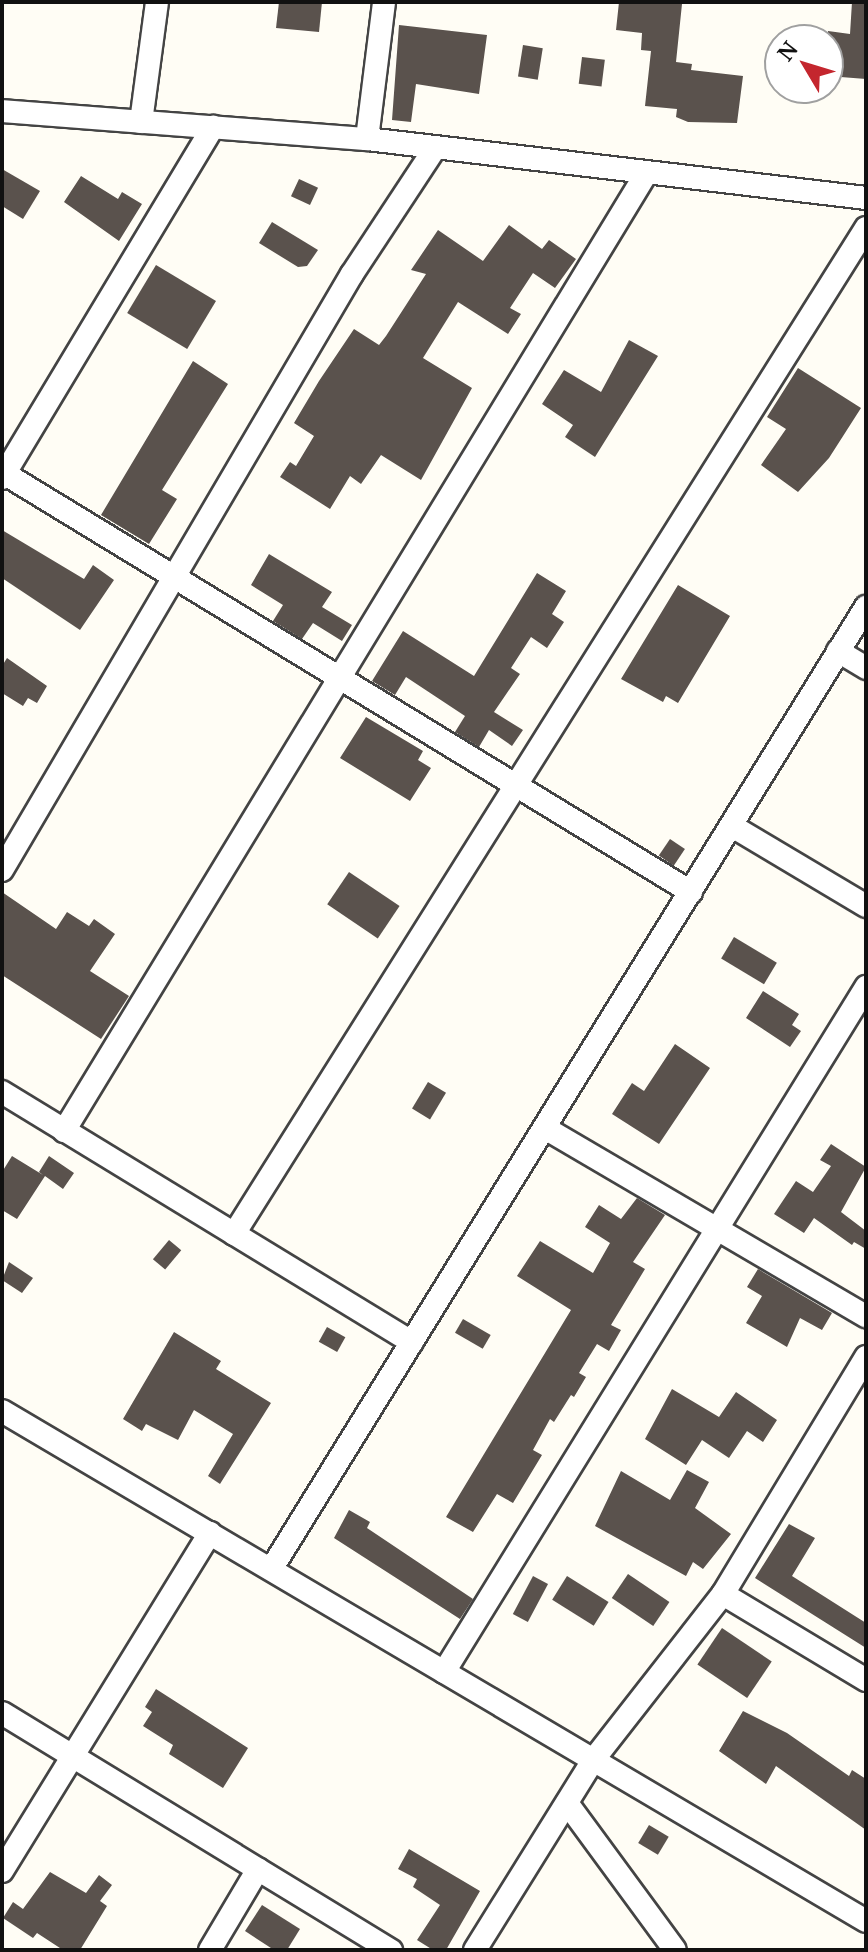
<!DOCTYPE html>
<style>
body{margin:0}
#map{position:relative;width:868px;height:1952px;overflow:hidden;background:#fffdf5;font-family:"Noto Serif",serif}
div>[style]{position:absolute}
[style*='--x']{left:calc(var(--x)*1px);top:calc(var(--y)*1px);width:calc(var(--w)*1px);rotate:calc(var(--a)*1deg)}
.building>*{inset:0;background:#5a524d;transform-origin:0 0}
.roads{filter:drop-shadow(2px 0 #444) drop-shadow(-2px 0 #444) drop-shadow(0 2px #444) drop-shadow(0 -2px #444)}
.minor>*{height:22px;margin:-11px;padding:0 11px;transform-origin:11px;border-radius:11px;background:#fff}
span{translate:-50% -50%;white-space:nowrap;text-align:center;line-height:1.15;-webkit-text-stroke:8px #fff;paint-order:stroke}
.frame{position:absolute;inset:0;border:4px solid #111;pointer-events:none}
.north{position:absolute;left:764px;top:24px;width:80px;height:80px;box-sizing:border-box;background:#fff;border:2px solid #a0a0a0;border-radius:50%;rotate:308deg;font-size:22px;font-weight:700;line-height:32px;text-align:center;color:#111}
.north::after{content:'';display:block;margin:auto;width:28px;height:36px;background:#c4262e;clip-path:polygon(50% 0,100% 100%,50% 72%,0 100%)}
</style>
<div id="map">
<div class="building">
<div style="clip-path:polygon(279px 2px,322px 2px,319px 32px,276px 28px)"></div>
<div style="clip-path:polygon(619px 2px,682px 4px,676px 62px,692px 64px,691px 70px,743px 76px,737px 123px,688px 122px,676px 117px,677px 109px,645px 106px,651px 51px,641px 50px,642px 33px,616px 30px)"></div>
<div style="clip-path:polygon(852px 2px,866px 2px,866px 79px,828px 76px,828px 31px,850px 34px)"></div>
<div style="clip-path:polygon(399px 25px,487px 35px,479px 94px,416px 84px,411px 122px,392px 120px)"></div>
<div style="left:523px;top:45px;width:20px;height:32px;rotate:9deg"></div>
<div style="left:582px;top:57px;width:23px;height:27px;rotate:7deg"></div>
<div style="clip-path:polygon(2px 169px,40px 191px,23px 219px,2px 206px)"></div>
<div style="clip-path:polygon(81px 176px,118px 199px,122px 192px,142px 204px,119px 241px,64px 202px)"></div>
<div style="left:299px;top:179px;width:21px;height:19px;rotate:25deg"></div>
<div style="clip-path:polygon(272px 222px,318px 250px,307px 266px,298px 267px,259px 243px)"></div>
<div style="clip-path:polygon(509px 225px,542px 249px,549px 240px,576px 259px,555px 288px,533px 273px,510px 308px,521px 314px,508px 334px,458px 302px,423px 358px,472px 388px,421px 480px,381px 455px,361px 484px,350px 476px,330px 509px,280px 477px,290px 462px,296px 466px,314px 436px,294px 423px,319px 381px,354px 329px,379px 345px,386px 336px,426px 274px,411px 270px,438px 230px,483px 261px)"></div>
<div style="left:156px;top:265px;width:70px;height:56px;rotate:31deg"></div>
<div style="clip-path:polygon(629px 340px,658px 356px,595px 457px,565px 437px,573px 425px,542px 404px,564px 370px,601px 392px)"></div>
<div style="clip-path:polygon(193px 361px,228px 384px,162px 490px,177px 499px,149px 544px,101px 515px)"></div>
<div style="clip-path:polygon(798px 368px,861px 408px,829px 458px,798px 492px,761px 465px,786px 429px,767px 417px)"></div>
<div style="clip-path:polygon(2px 530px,84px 579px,93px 565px,114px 580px,80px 630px,2px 578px)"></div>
<div style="clip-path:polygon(269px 554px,332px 592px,322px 607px,352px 625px,342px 641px,313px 623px,302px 639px,273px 621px,283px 605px,251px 585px)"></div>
<div style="clip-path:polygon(537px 573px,566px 591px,552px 614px,564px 622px,547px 648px,531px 637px,511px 668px,520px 674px,494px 712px,523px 730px,512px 746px,489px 730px,479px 747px,455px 732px,465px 716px,406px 677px,395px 695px,372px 681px,403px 631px,474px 676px)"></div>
<div style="clip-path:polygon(678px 585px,730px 616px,678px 703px,666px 696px,663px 702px,621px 679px)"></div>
<div style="clip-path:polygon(7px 658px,47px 686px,37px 703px,28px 698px,23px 706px,2px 693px,2px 666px)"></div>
<div style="clip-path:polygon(366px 717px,423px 751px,418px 760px,431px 768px,410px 801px,340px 758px)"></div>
<div style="left:670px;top:839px;width:18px;height:20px;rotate:34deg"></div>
<div style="left:349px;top:872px;width:61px;height:39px;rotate:34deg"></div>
<div style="clip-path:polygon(2px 892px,56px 929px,67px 912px,89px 926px,94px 919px,115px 934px,90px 971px,129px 996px,101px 1039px,2px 975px)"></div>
<div style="left:734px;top:937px;width:50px;height:25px;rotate:31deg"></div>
<div style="clip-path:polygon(763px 991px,799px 1014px,792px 1025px,801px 1031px,790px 1047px,746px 1018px)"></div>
<div style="clip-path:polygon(675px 1044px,710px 1068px,659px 1144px,612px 1114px,632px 1083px,644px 1091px)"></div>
<div style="left:428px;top:1082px;width:21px;height:31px;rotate:31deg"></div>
<div style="clip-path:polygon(831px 1144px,866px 1167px,841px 1212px,866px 1231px,866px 1249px,854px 1242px,852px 1245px,814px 1218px,804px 1233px,774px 1214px,796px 1181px,813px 1192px,831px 1166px,820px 1160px)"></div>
<div style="clip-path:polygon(12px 1156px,43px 1175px,39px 1172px,49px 1156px,74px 1173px,63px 1189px,45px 1176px,17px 1219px,2px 1210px,2px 1172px)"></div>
<div style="clip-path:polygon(637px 1198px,665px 1215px,633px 1262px,645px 1269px,611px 1325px,621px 1330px,609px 1351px,597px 1344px,579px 1373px,586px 1377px,574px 1397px,571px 1395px,554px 1422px,550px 1419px,533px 1450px,542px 1455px,513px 1503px,497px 1494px,473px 1532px,446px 1517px,571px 1310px,517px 1276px,540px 1241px,593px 1273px,610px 1243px,585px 1227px,599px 1205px,621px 1219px)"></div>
<div style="left:169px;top:1240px;width:16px;height:25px;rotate:40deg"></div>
<div style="clip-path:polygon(9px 1262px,33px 1278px,22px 1293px,2px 1280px)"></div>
<div style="clip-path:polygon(758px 1269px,832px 1313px,822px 1330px,800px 1318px,787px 1347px,746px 1323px,762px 1296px,747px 1287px)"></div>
<div style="left:463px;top:1319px;width:32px;height:16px;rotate:30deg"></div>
<div style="left:327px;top:1327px;width:21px;height:17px;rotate:29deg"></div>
<div style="clip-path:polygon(174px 1332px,221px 1361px,216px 1369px,271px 1403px,220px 1484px,208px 1476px,233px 1434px,194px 1410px,178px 1440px,146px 1424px,142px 1431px,123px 1419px)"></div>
<div style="clip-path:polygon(672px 1389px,719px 1417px,736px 1392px,777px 1420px,763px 1442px,747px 1431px,729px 1458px,702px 1440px,686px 1465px,645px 1439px)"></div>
<div style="clip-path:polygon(687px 1470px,709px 1482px,695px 1508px,731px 1534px,703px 1569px,693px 1562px,686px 1576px,595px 1526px,621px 1471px,670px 1500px)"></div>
<div style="clip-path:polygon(349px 1510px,370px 1522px,367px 1528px,473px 1599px,460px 1619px,334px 1538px)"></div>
<div style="clip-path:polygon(789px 1524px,815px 1538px,792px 1576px,866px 1623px,866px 1648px,755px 1578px)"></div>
<div style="left:628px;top:1574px;width:50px;height:29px;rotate:34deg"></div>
<div style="left:533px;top:1576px;width:17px;height:43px;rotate:28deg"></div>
<div style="left:567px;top:1576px;width:49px;height:28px;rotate:32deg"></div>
<div style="left:722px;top:1628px;width:60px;height:44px;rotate:34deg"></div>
<div style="clip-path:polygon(156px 1689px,248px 1748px,223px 1788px,169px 1754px,173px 1745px,143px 1726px,152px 1712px,145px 1707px)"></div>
<div style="clip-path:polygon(743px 1711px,787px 1733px,849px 1776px,852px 1770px,866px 1779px,866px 1830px,776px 1766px,766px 1784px,719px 1751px)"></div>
<div style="left:649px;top:1825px;width:23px;height:21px;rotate:31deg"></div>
<div style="clip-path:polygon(409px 1849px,480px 1891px,446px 1950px,433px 1950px,417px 1940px,440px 1905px,413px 1887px,417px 1879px,398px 1869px)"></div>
<div style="clip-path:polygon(50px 1872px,86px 1893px,99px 1875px,112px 1885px,100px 1901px,107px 1906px,80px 1950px,63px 1950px,37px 1933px,33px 1938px,3px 1918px,13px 1902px,23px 1909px)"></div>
<div style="clip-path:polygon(262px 1905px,300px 1929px,287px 1950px,274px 1950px,245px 1931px)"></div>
</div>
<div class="roads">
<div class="minor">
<div style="--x:2;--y:111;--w:366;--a:4.4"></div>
<div style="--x:367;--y:139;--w:502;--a:6.74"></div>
<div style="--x:141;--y:122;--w:121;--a:-82.4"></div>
<div style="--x:367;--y:139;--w:138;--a:-82.9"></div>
<div style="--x:2;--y:472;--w:807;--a:31.37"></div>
<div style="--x:2;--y:478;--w:410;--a:-59"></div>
<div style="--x:838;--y:651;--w:33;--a:31"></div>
<div style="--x:732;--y:826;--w:156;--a:30.8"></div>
<div style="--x:2;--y:870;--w:691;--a:-59.58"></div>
<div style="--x:352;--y:274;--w:151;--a:-56.6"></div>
<div style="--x:2;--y:1092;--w:480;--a:31.4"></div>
<div style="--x:545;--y:1128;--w:372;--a:30.4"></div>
<div style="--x:64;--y:1131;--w:1122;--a:-58.7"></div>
<div style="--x:234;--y:1234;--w:1188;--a:-57.86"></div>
<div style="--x:2;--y:1411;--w:1003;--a:30.55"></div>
<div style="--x:272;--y:1568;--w:1130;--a:-58.28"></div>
<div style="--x:723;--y:1594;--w:167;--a:31"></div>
<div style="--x:444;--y:1672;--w:805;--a:-58.36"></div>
<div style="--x:2;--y:1713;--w:456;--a:31.4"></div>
<div style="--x:567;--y:1803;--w:182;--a:53.7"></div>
<div style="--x:2;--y:1871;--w:397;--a:-58.4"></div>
<div style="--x:210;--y:1950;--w:94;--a:-59.3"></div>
<div style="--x:475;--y:1950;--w:225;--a:-58.1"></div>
<div style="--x:594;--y:1759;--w:209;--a:-52"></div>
<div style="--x:723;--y:1594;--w:277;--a:-58.9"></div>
</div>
</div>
<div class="frame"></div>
<div class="north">N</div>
</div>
